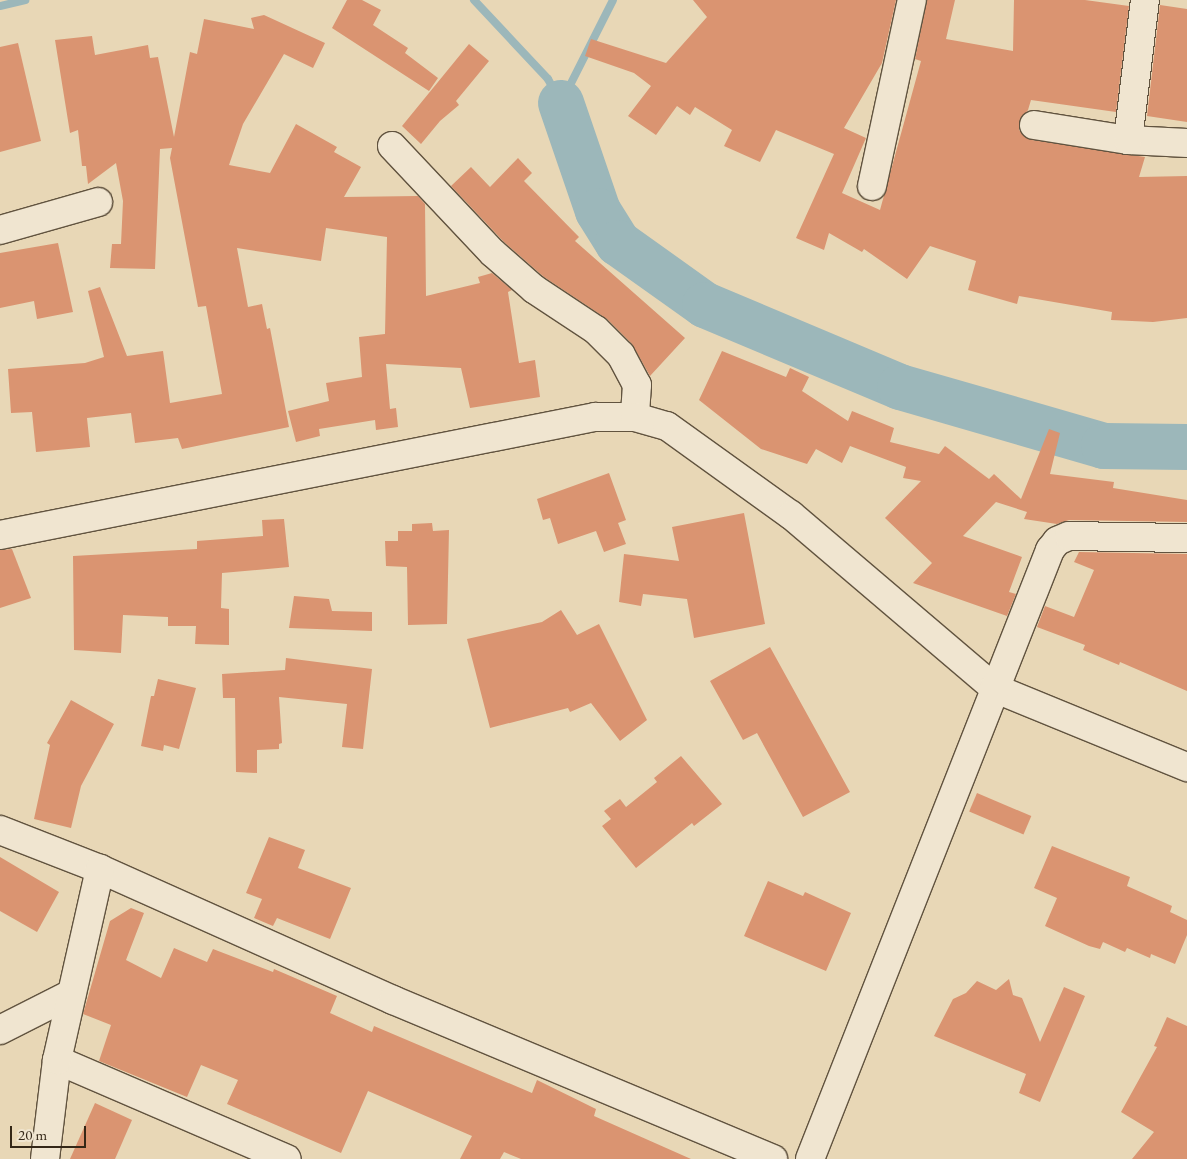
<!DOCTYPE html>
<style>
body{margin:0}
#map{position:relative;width:1187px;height:1159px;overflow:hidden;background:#e8d7b6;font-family:"EB Garamond",serif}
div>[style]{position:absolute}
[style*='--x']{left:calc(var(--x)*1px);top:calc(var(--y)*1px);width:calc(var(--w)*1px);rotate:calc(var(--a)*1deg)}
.stream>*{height:8px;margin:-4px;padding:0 4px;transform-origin:4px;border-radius:4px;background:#9cb7ba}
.river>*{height:46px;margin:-23px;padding:0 23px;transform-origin:23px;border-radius:23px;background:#9cb7ba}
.building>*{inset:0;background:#da9471;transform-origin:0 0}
.roads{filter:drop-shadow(1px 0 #61533f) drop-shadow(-1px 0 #61533f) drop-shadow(0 1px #61533f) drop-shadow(0 -1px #61533f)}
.street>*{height:28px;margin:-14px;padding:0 14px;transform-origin:14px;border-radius:14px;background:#f0e5d0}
span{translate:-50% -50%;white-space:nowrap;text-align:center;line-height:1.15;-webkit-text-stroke:5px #f0e5d0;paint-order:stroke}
.scale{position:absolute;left:10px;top:1126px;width:76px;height:22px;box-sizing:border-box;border:2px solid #342717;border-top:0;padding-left:6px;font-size:15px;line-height:18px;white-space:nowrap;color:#342717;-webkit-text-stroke:4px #f0e5d0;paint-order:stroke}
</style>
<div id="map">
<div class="stream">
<div style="--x:474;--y:0;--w:108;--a:46.9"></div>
<div style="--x:548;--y:79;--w:27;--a:62"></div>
<div style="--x:0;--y:6;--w:26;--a:-13"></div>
<div style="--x:561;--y:103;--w:115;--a:-63.2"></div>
</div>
<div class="river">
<div style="--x:561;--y:103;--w:114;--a:71.1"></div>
<div style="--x:598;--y:211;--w:38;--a:58"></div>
<div style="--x:618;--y:243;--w:107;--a:35.5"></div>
<div style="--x:705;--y:305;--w:212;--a:22.8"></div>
<div style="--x:900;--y:387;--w:212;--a:16.1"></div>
<div style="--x:1104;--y:446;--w:83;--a:0.7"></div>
</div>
<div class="building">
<div style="clip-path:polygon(347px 0,362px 0,381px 10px,373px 25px,408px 48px,405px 53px,438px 78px,429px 91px,332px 28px)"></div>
<div style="clip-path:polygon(693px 0,896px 0,882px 63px,844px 128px,866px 138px,842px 193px,880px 210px,921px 61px,915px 59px,927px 0,955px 0,946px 39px,1013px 51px,1014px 0,1085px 0,1129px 6px,1116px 112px,1031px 100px,1028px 110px,1019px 122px,1019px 130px,1032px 140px,1145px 157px,1139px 177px,1187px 176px,1187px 318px,1153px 322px,1111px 320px,1112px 312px,1019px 296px,1017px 304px,968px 290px,976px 261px,930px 246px,907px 279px,864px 249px,862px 252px,829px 233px,824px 250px,796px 238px,834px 154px,776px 130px,760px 162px,724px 146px,732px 130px,695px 107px,690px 115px,677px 106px,656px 135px,628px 116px,651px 86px,634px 73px,585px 56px,591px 39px,666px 63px,707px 17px)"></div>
<div style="clip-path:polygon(1160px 5px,1187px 9px,1187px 122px,1147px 116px)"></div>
<div style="clip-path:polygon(264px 15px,325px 43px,313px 68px,284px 54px,243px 124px,229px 165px,270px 173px,296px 124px,337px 147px,334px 152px,361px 167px,344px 197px,418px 196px,425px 204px,426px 296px,480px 283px,478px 277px,492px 273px,512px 290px,508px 292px,519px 363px,535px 360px,540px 397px,470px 408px,461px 368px,386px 364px,390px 409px,396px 408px,398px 427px,376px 430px,375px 420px,319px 429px,320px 436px,296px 442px,288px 411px,329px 401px,326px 383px,362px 377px,359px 337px,385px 334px,387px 237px,326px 228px,321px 261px,237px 248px,248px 307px,262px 304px,267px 329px,270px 328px,289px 427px,182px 449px,178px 438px,135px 443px,131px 413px,87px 418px,90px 447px,36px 452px,32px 412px,11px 413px,8px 369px,85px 363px,104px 357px,88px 291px,100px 287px,127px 356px,163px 351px,170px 403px,222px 394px,206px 306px,198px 307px,170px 158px,172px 148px,160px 149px,155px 269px,110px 268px,112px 244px,121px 244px,123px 201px,116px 163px,88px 184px,86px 166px,82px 166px,78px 130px,70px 133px,55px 40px,92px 36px,95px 55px,148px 45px,150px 58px,158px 57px,174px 137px,190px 52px,197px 54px,204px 19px,254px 29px,251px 18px)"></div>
<div style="clip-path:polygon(18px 43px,41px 141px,0 152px,0 47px)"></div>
<div style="clip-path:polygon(469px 44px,489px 61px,456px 101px,459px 105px,440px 121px,421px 144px,402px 126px)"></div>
<div style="clip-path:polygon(518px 158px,532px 173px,524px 181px,579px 237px,575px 241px,685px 338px,650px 376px,632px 344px,607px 319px,544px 277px,504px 242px,451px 186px,471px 167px,490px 187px)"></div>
<div style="clip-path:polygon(58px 243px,73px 312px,37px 319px,34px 301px,0 308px,0 253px)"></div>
<div style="clip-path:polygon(722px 351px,786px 377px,790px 368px,809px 377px,802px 391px,848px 421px,852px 411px,894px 428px,890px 442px,939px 454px,945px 446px,989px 479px,994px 474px,1021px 499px,1049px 429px,1060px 433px,1050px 474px,1114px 482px,1113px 488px,1187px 500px,1187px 522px,1069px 520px,1057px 524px,1024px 519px,1027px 512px,996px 502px,963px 536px,1022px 557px,1009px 592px,1016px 594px,1007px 616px,913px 583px,932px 563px,885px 518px,921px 481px,903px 478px,906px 467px,850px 446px,842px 463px,816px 449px,807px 464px,761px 449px,699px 400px)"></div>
<div style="clip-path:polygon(609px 473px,626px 520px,618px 523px,626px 544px,604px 552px,596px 531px,558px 544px,550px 518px,543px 520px,537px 499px)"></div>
<div style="clip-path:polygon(744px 513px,765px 624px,694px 638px,687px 599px,643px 594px,641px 606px,619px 602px,624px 554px,679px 561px,672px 527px)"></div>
<div style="clip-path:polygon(284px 519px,289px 567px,222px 573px,221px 608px,229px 609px,229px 645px,195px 644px,196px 626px,168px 626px,168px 617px,123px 615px,121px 653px,74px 650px,73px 556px,197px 549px,197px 541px,263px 536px,262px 520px)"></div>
<div style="clip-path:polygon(432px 523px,433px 531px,449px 530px,447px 624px,408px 625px,407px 567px,386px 566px,385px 541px,398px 541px,398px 531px,412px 531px,412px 524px)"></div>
<div style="clip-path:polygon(12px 549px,31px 598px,0 608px,0 550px)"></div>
<div style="clip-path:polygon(1079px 552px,1187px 554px,1187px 691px,1120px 662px,1119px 665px,1083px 650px,1085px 645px,1037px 627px,1045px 606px,1074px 617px,1094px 570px,1074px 562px)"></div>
<div style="clip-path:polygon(294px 596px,329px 599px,332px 611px,372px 612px,372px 631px,289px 628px)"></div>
<div style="clip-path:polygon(561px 610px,577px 635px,599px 624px,647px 720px,620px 741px,591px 703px,570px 712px,568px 708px,490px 728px,467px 639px,542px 622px)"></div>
<div style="clip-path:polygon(770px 647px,850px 792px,803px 817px,757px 733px,743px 740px,710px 681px)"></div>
<div style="clip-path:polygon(286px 658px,372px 669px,363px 749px,342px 747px,347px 704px,279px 697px,282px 743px,279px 744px,279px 749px,257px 750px,257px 773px,236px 772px,235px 698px,223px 698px,222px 674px,285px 670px)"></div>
<div style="clip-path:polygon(158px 679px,196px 688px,179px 749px,164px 745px,163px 751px,141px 746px,151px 696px,154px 696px)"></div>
<div style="clip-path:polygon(71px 700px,114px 724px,81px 786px,71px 828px,34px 819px,50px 745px,47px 743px)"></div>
<div style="clip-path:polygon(681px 756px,722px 804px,694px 826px,692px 823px,636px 868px,602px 826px,611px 819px,604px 811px,620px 799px,626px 807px,657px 782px,654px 778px)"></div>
<div style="left:977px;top:793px;width:59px;height:20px;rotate:23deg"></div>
<div style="clip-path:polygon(269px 837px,305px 850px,298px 868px,351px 888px,330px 939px,277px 918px,273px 926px,254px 918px,262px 899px,246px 893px)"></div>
<div style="clip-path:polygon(1052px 846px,1130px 877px,1127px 886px,1172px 906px,1170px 912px,1187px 920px,1187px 935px,1175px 964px,1151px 954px,1150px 958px,1127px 948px,1125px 952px,1103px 942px,1100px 949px,1089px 946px,1045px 926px,1057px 898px,1034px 888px)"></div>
<div style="clip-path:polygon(0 857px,59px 892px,37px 932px,0 911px)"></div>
<div style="clip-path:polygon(768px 881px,803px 896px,805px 892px,851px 913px,826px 971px,744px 936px)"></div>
<div style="clip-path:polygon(131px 908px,144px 913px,126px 960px,161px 978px,174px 948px,207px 962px,213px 949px,273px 972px,274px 969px,337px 996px,330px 1013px,372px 1032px,374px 1026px,532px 1093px,537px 1080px,596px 1109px,594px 1116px,691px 1159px,521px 1159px,504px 1152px,500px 1159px,460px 1159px,472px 1136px,368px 1091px,341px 1153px,227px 1104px,238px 1080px,201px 1065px,187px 1097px,99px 1061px,111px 1025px,83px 1014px,110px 921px)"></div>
<div style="clip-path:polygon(1009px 979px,1013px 995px,1022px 998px,1040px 1042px,1064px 987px,1085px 996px,1040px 1102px,1019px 1093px,1026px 1074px,934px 1036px,953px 999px,966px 993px,977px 981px,996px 990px)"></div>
<div style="clip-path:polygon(1167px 1017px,1187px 1026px,1187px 1159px,1132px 1159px,1154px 1132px,1121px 1112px,1157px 1047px,1154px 1046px)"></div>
<div style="clip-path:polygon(95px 1103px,132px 1120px,115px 1159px,70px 1159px)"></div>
</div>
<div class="roads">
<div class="street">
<div style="--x:1034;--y:125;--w:95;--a:9.1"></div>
<div style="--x:1128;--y:140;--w:59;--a:2.9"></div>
<div style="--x:1128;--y:140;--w:141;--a:-83.1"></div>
<div style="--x:392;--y:146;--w:147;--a:46.7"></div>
<div style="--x:493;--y:253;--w:55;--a:41.3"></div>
<div style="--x:534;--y:289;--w:74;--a:33.5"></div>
<div style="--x:596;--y:330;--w:35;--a:45"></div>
<div style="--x:621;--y:355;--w:34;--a:62"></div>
<div style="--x:637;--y:385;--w:32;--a:94"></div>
<div style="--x:872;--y:186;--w:190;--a:-77.9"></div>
<div style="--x:0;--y:230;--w:102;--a:-15.9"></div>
<div style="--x:0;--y:535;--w:607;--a:-11.22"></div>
<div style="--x:595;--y:417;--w:40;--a:0"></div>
<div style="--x:635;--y:417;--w:33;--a:16"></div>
<div style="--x:667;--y:426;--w:153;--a:35.7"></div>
<div style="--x:791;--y:515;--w:267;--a:40.4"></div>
<div style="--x:994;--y:688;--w:209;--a:22.3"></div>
<div style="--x:0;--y:830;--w:107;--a:21.3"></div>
<div style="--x:100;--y:869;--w:321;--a:24.1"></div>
<div style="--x:393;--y:1000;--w:412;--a:22.7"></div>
<div style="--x:0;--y:1030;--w:80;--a:-26.9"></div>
<div style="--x:57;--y:1060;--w:250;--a:23.3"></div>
<div style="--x:45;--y:1159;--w:100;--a:-83.1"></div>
<div style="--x:57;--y:1060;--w:196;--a:-77.3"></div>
<div style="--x:810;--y:1159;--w:655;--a:-68.49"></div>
<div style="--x:1050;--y:550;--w:11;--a:-52"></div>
<div style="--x:1057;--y:541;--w:13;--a:-23"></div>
<div style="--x:1069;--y:536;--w:118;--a:1"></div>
</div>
</div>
<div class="scale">20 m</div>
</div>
